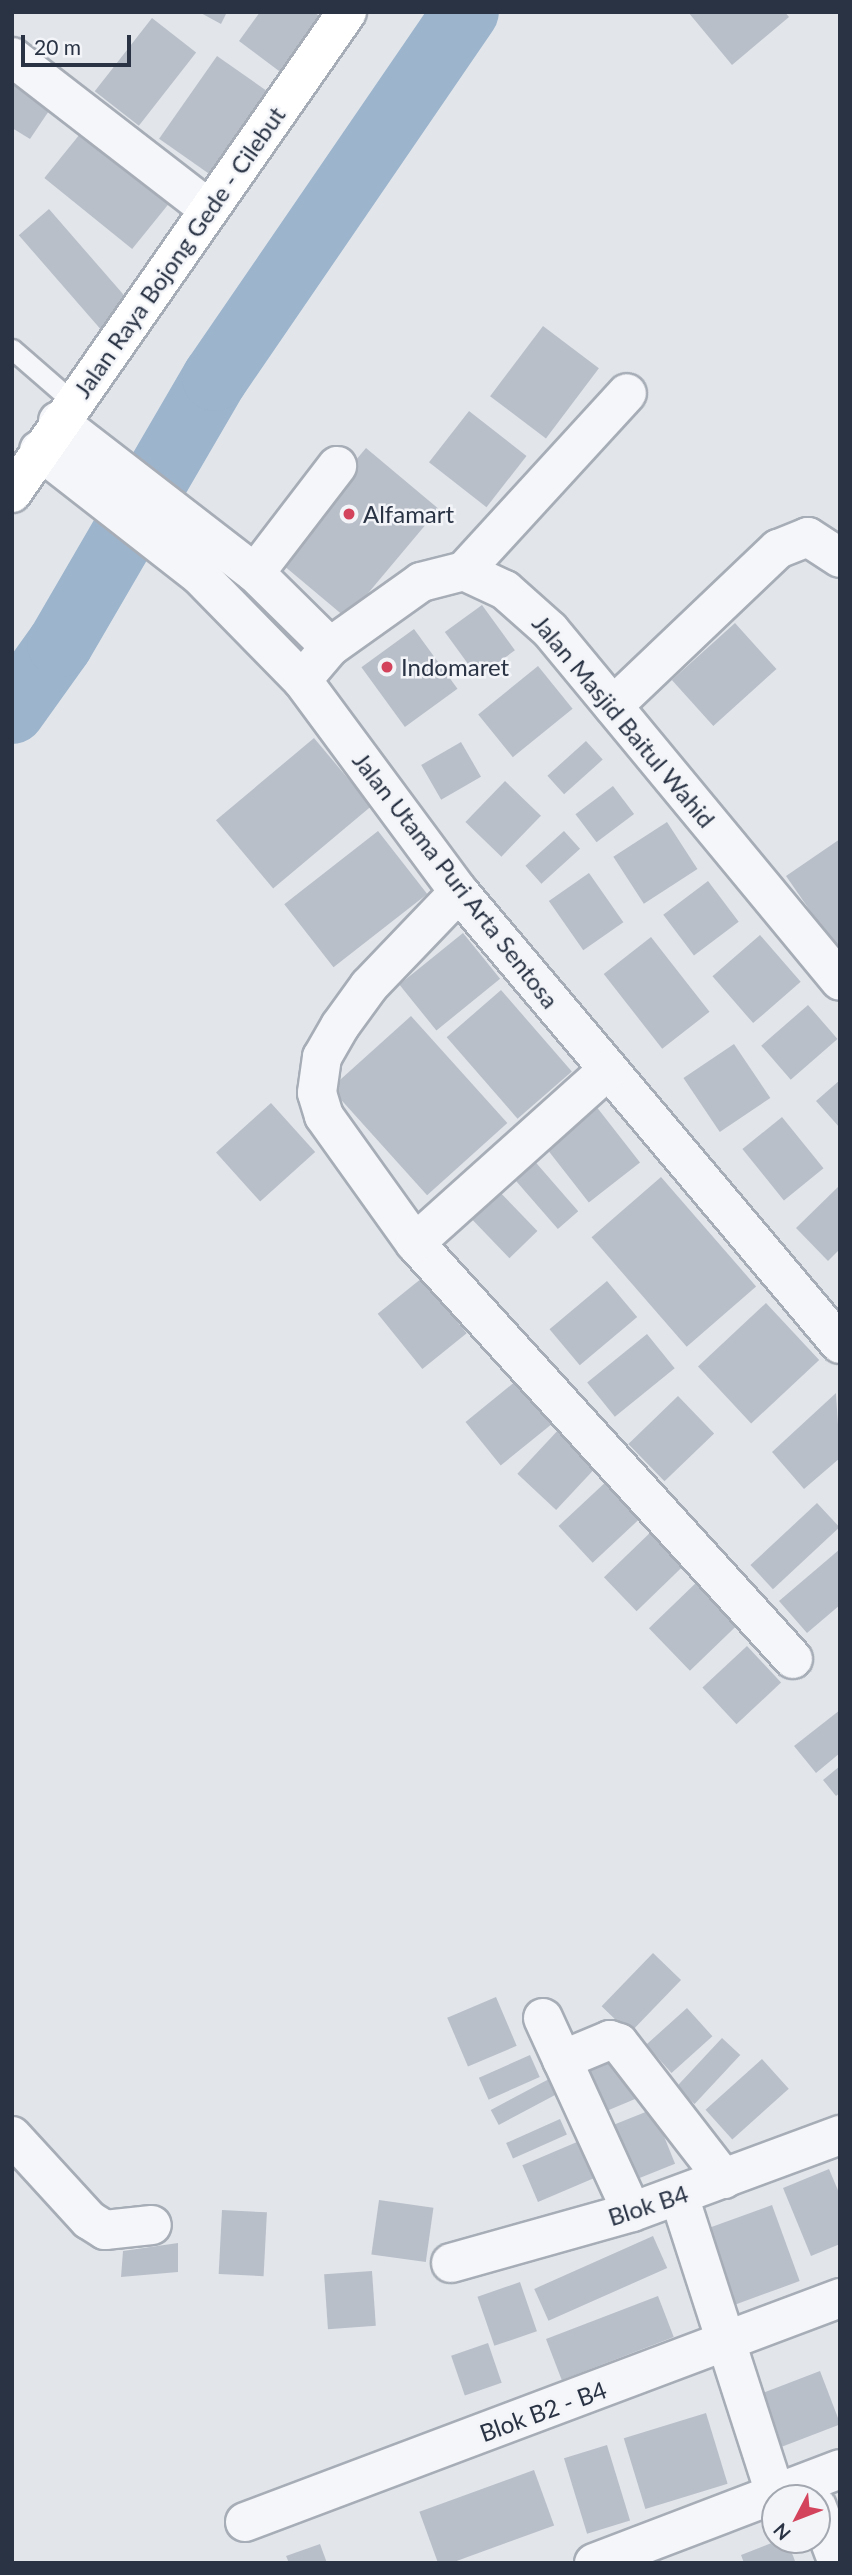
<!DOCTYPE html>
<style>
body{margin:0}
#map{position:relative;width:852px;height:2575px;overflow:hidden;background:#e2e6eb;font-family:Lato,sans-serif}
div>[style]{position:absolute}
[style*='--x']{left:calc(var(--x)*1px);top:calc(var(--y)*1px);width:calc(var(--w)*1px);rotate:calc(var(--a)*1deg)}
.river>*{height:66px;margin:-33px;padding:0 33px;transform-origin:33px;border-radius:33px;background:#9cb4cc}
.building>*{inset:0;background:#b9bfc9;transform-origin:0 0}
.roads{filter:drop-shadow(2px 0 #a7adb6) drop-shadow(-2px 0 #a7adb6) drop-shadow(0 2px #a7adb6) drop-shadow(0 -2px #a7adb6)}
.lane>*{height:19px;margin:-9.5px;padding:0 9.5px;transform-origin:9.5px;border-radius:9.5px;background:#f5f6f9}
.street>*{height:38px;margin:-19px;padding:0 19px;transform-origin:19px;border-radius:19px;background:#f5f6f9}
.secondary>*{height:38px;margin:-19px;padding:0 19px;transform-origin:19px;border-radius:19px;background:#fff}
.dots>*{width:19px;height:19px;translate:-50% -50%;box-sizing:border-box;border:4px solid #f2f4f8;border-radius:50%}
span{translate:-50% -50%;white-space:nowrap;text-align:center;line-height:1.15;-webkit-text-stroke:5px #f2f4f8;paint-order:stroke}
.street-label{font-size:24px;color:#293344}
.poi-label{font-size:24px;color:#293344}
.left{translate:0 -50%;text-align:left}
.frame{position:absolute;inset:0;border:14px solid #293344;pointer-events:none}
.north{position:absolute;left:761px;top:2484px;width:70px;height:70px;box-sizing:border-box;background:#f2f4f8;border:2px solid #a2a7b0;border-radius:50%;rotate:228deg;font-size:19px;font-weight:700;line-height:28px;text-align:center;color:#293344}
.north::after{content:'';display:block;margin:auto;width:24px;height:32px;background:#d3435b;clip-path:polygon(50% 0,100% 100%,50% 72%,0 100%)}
.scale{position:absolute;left:21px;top:35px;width:110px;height:32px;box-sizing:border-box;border:4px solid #293344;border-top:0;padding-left:9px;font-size:21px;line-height:24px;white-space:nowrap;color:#293344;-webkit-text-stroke:5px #f2f4f8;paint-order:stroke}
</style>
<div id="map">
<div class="river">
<div style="--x:12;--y:711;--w:82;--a:-54.4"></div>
<div style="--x:60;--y:644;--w:308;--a:-59.8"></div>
<div style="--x:215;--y:378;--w:444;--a:-55.6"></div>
</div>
<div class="building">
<div style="clip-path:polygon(199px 12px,227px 12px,221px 24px)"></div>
<div style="clip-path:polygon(260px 12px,314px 12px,331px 25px,291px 80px,239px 41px)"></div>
<div style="clip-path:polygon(688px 12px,785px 12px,789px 17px,732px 65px)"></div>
<div style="left:152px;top:18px;width:56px;height:93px;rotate:38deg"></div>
<div style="left:217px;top:56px;width:64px;height:101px;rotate:35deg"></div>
<div style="clip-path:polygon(12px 64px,59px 96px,30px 139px,12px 128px)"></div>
<div style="left:84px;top:129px;width:113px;height:63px;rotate:39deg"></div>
<div style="left:49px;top:209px;width:132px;height:40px;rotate:49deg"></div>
<div style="left:543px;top:326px;width:70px;height:88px;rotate:37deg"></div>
<div style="left:469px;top:411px;width:73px;height:65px;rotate:38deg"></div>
<div style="left:366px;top:448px;width:95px;height:143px;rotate:40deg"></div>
<div style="left:482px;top:605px;width:56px;height:46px;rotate:54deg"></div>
<div style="left:735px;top:623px;width:62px;height:85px;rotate:48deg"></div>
<div style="left:414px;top:629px;width:74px;height:65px;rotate:54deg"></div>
<div style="left:538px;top:666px;width:55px;height:77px;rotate:51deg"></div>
<div style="left:314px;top:738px;width:89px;height:128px;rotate:50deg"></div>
<div style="left:586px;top:741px;width:25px;height:52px;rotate:48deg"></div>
<div style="left:461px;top:742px;width:40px;height:46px;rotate:60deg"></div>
<div style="left:505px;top:781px;width:50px;height:57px;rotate:44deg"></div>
<div style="left:613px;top:786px;width:35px;height:47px;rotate:53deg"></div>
<div style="left:667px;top:822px;width:56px;height:64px;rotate:57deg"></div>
<div style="left:378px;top:831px;width:80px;height:119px;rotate:52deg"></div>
<div style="left:564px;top:831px;width:24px;height:52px;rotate:48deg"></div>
<div style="clip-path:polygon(840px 839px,840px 950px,838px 951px,786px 876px)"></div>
<div style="left:589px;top:873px;width:60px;height:49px;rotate:55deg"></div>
<div style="left:708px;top:881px;width:51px;height:56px;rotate:53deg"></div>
<div style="left:463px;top:933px;width:59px;height:82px;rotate:51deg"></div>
<div style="left:760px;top:935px;width:62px;height:63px;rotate:49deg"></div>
<div style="left:651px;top:937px;width:95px;height:60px;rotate:52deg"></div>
<div style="left:501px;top:990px;width:108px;height:72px;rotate:49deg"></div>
<div style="left:808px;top:1005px;width:45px;height:62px;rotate:49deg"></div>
<div style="left:411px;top:1016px;width:144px;height:108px;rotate:48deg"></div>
<div style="left:734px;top:1044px;width:65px;height:61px;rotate:56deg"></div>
<div style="clip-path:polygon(840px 1080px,840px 1128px,816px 1101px)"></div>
<div style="left:592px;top:1101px;width:78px;height:65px;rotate:52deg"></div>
<div style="left:271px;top:1103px;width:66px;height:74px;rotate:48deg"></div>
<div style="left:782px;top:1117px;width:66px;height:51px;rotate:51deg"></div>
<div style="left:531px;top:1157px;width:72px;height:27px;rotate:49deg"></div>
<div style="left:661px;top:1177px;width:145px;height:92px;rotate:49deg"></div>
<div style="left:493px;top:1185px;width:64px;height:39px;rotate:46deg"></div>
<div style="clip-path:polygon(840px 1185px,840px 1249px,828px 1261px,796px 1228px)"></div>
<div style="left:422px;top:1278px;width:71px;height:57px;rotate:51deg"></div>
<div style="left:607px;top:1281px;width:47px;height:75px;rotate:50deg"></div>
<div style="left:766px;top:1303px;width:78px;height:93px;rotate:47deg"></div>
<div style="left:647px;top:1334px;width:44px;height:77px;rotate:51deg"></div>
<div style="left:516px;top:1381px;width:56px;height:65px;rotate:51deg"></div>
<div style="clip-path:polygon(836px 1393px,840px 1458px,804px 1489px,772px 1452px)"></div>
<div style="left:678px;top:1396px;width:52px;height:69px;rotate:46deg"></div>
<div style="left:561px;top:1427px;width:53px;height:64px;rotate:43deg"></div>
<div style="left:609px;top:1479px;width:50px;height:69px;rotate:47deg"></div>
<div style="left:817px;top:1503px;width:33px;height:91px;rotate:47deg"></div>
<div style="left:655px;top:1528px;width:47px;height:71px;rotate:46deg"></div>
<div style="clip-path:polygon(840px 1549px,840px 1605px,807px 1633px,779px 1601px)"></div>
<div style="left:700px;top:1579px;width:59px;height:71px;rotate:46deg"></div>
<div style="left:747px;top:1646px;width:50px;height:61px;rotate:47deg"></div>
<div style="clip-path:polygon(840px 1710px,840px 1753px,816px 1773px,794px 1746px)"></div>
<div style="clip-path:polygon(840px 1766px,840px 1793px,836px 1796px,823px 1780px)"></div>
<div style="left:653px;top:1953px;width:39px;height:74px;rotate:44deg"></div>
<div style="left:496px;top:1997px;width:53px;height:53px;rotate:67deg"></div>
<div style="left:687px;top:2008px;width:38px;height:55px;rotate:48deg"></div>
<div style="left:722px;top:2038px;width:25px;height:67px;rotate:43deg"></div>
<div style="left:616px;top:2044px;width:58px;height:46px;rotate:67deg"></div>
<div style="left:530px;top:2055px;width:24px;height:56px;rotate:66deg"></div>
<div style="left:762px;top:2059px;width:40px;height:76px;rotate:48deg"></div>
<div style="left:549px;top:2079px;width:17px;height:66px;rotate:62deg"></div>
<div style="left:653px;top:2109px;width:59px;height:45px;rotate:68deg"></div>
<div style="left:560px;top:2119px;width:17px;height:59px;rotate:66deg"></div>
<div style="left:584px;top:2139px;width:40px;height:67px;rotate:67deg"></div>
<div style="clip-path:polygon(829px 2169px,840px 2195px,840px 2244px,811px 2256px,783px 2188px)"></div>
<div style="left:379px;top:2200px;width:55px;height:55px;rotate:8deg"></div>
<div style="left:772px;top:2205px;width:81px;height:74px;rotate:70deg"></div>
<div style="left:222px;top:2210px;width:45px;height:64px;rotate:3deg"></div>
<div style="left:653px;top:2236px;width:35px;height:130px;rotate:66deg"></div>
<div style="clip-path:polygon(178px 2243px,178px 2272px,121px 2277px,123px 2251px)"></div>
<div style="left:372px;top:2271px;width:55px;height:48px;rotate:86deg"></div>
<div style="left:520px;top:2282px;width:52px;height:45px;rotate:71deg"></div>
<div style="left:658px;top:2296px;width:44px;height:120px;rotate:69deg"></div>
<div style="left:488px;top:2343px;width:42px;height:39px;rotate:71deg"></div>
<div style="left:820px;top:2371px;width:57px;height:69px;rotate:69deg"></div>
<div style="left:706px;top:2413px;width:74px;height:86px;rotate:73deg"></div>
<div style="left:607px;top:2445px;width:79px;height:45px;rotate:73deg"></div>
<div style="left:534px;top:2470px;width:59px;height:122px;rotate:70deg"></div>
<div style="clip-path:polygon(779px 2540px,787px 2540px,795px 2561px,744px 2563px,741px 2555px)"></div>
<div style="clip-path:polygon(320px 2544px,327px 2563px,289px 2563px,286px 2556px)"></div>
</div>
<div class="roads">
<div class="lane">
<div style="--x:12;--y:349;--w:81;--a:41"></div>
</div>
<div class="street">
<div style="--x:12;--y:57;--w:249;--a:37.7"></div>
<div style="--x:58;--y:421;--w:249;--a:37.7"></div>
<div style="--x:255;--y:573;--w:105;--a:44.6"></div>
<div style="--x:39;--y:450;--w:203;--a:38"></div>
<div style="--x:199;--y:575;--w:147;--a:45.6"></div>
<div style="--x:302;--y:680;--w:264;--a:53.5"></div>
<div style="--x:459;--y:892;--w:591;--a:49.87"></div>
<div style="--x:464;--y:571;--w:241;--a:-47.5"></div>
<div style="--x:255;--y:573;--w:135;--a:-52.5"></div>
<div style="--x:302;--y:680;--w:43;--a:-49.7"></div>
<div style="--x:330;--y:647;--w:112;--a:-35.5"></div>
<div style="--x:421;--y:582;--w:44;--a:-14.3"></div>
<div style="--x:464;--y:571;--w:45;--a:24.9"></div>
<div style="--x:505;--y:590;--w:60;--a:41.6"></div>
<div style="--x:550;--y:630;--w:455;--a:50.4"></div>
<div style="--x:613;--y:706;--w:228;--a:-43.6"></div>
<div style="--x:778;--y:549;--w:32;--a:-22"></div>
<div style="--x:808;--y:537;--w:38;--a:33"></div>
<div style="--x:459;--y:892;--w:130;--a:133.8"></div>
<div style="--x:369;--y:986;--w:49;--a:125.9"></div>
<div style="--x:340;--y:1026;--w:36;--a:120"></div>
<div style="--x:322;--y:1057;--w:36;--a:98"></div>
<div style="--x:317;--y:1093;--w:24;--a:73"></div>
<div style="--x:324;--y:1116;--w:156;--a:54.4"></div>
<div style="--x:415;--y:1243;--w:562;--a:47.74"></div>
<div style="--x:415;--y:1243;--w:259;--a:-41.9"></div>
<div style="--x:543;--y:2018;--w:213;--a:65.4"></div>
<div style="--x:562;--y:2060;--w:52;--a:-22.6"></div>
<div style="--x:610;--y:2040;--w:9;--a:18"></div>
<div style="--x:619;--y:2043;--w:172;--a:52.3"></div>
<div style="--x:12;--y:2136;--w:114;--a:47.5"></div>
<div style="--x:89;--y:2220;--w:19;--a:32"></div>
<div style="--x:105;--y:2230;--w:47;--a:-6.1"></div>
<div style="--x:679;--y:2196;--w:312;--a:72.1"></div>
<div style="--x:451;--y:2263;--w:188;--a:-15.7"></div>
<div style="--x:632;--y:2212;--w:222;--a:-20.3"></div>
<div style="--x:817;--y:2507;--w:60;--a:69.4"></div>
<div style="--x:245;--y:2522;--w:636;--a:-20.63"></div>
<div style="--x:594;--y:2563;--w:263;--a:-20.9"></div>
</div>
<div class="secondary">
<div style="--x:12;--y:493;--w:586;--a:-55.14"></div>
</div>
</div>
<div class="dots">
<div style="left:349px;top:514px;background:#d3435b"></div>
<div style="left:387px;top:667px;background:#d3435b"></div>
</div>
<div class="street-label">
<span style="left:179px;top:252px;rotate:-55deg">Jalan Raya Bojong Gede - Cilebut</span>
<span style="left:624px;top:721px;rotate:50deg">Jalan Masjid Baitul Wahid</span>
<span style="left:456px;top:880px;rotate:52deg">Jalan Utama Puri Arta Sentosa</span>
<span style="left:648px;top:2205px;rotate:-18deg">Blok B4</span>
<span style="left:543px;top:2411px;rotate:-20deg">Blok B2 - B4</span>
</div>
<div class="poi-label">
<span class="left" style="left:363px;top:514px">Alfamart</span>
<span class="left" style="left:401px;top:667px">Indomaret</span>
</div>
<div class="frame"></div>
<div class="north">N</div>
<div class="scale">20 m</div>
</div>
